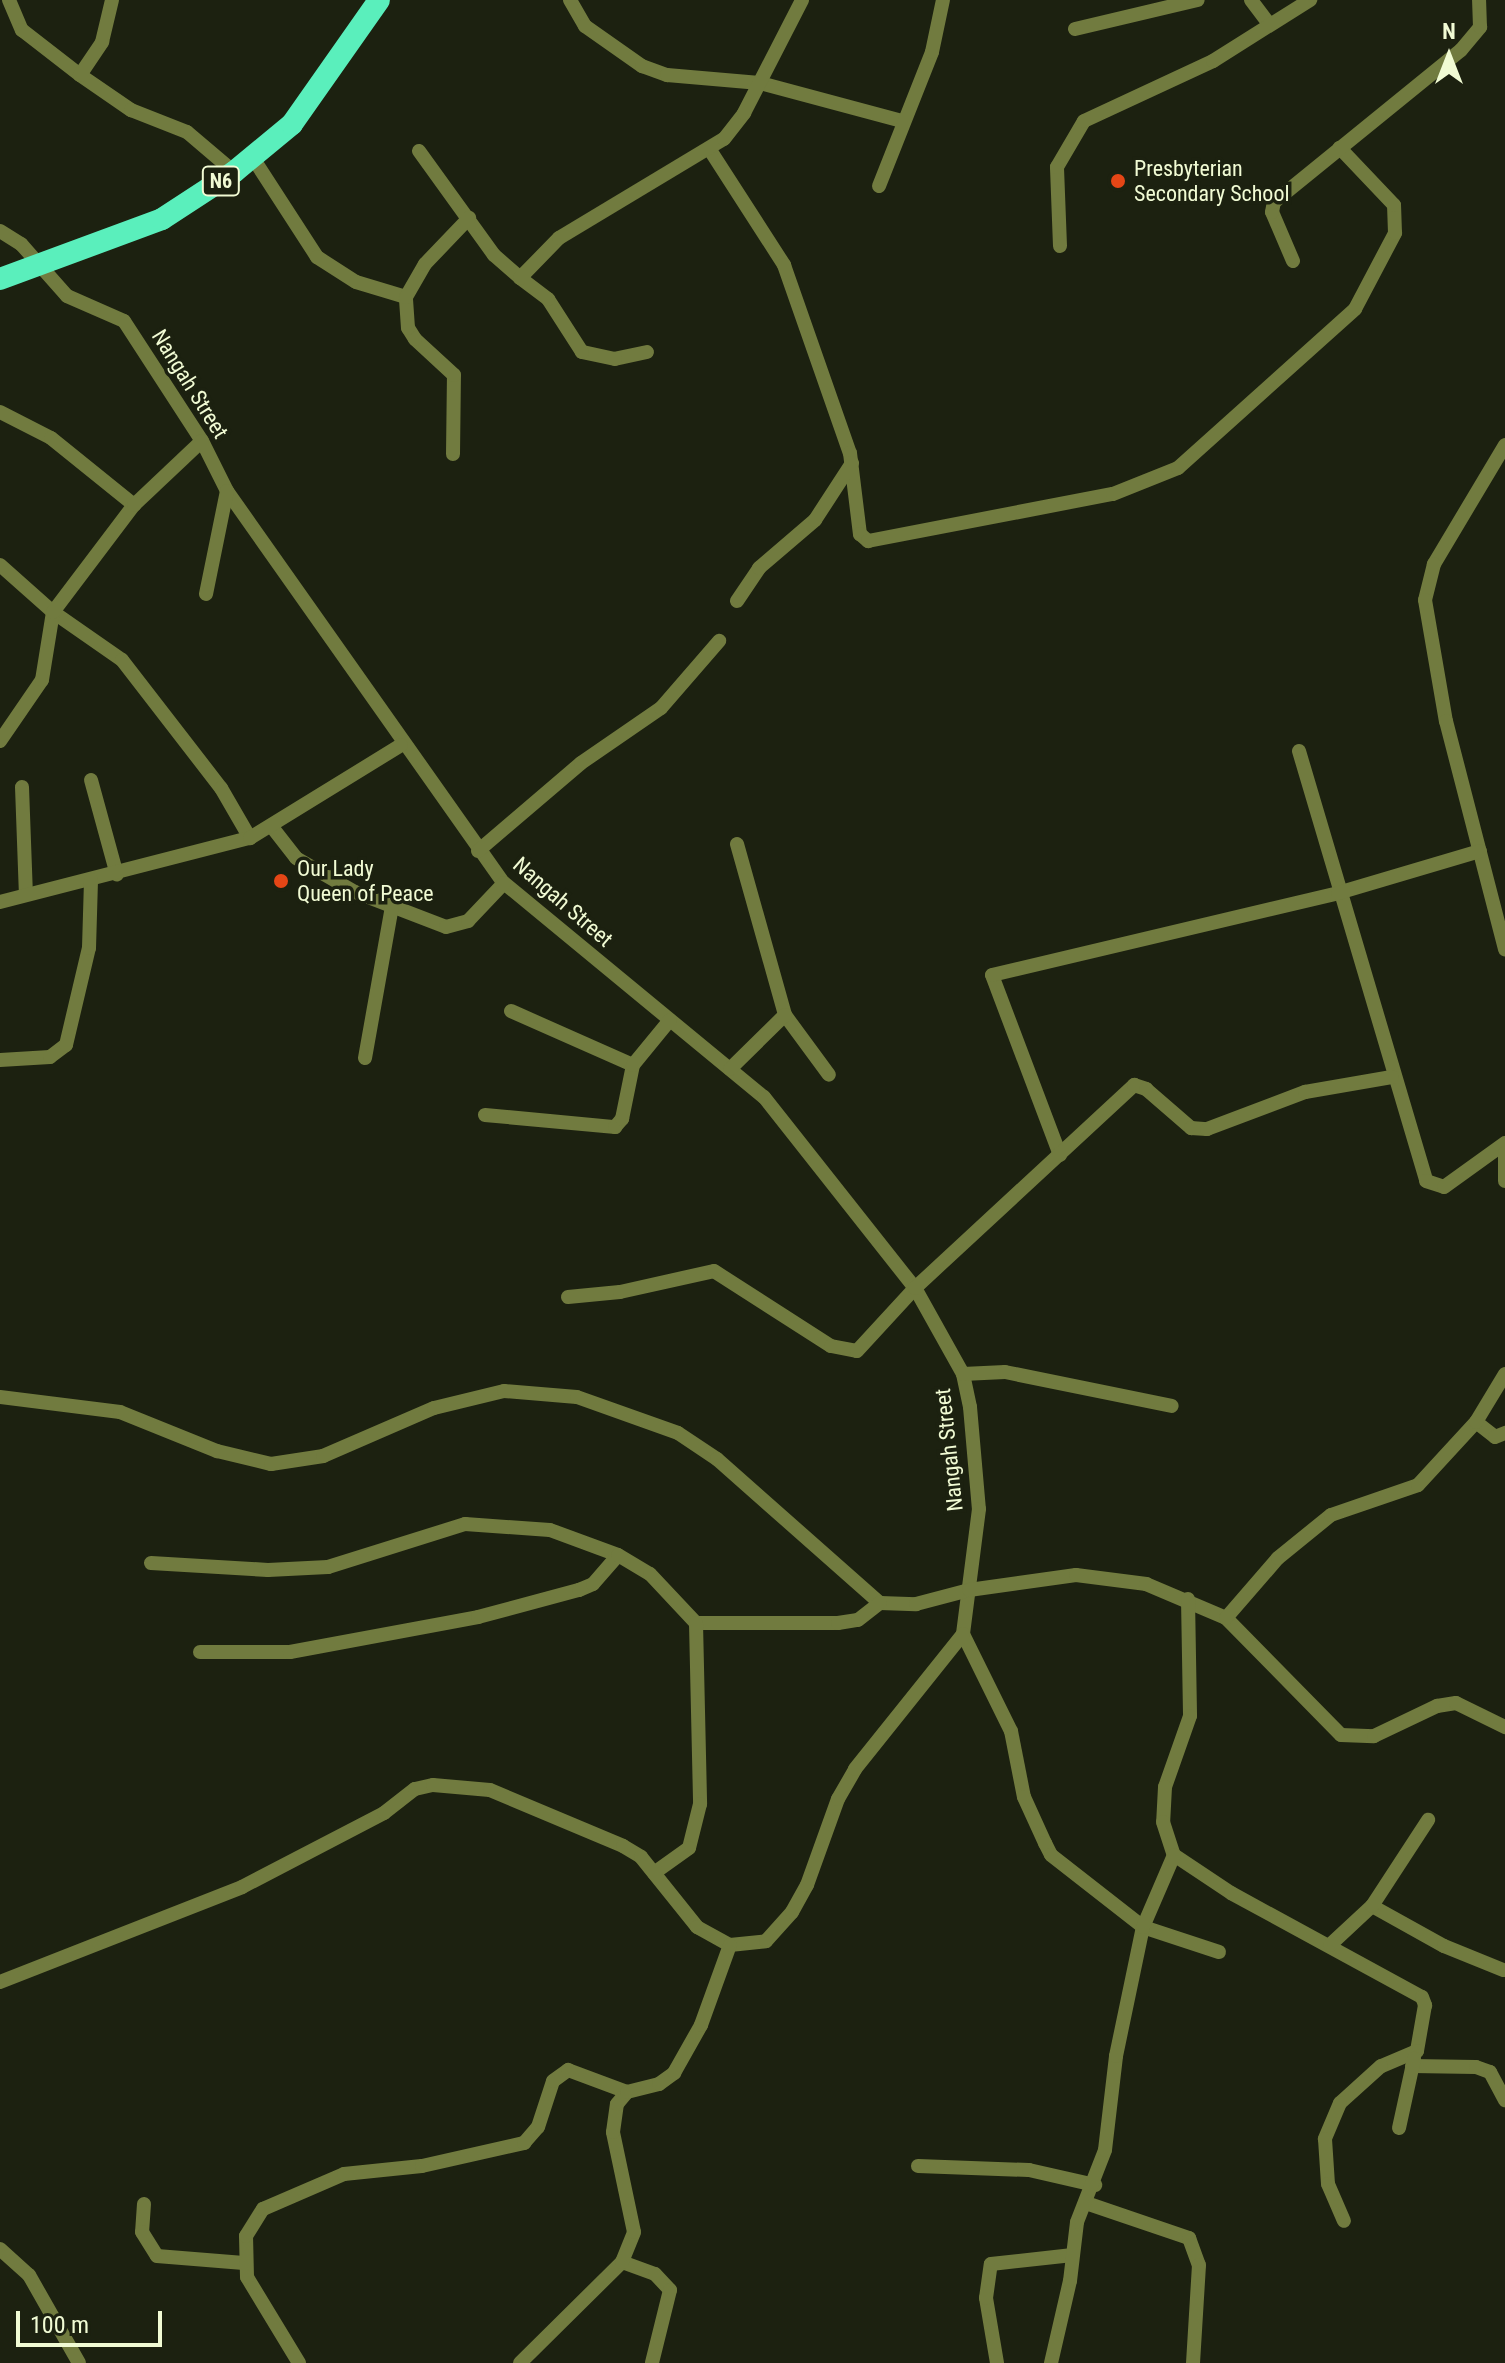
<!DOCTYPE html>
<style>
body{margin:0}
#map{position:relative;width:1505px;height:2363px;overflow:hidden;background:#1c2110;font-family:"Roboto Condensed",sans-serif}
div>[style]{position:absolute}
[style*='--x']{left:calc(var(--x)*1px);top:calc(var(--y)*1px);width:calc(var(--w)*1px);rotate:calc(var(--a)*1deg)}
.minor>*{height:14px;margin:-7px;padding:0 7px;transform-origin:7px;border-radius:7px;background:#717b3f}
.highway>*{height:22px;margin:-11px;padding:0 11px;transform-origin:11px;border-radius:11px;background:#5aefbc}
.dots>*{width:22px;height:22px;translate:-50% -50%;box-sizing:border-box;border:4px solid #1c2110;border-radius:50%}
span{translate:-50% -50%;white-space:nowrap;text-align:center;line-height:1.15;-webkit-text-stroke:7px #1c2110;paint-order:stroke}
.shield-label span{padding:2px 6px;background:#1c2110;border:2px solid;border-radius:6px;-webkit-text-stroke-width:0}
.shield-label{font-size:20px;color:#f1fbd4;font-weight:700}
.poi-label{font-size:22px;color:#f1fbd4}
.left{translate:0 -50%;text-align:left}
.street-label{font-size:22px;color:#f1fbd4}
.north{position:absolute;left:1409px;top:16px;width:80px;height:80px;-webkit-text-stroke:6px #1c2110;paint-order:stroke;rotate:0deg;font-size:22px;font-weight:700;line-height:32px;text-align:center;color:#f1fbd4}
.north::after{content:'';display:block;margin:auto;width:28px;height:36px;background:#f1fbd4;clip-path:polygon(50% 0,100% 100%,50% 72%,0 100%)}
.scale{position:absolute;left:16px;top:2311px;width:146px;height:36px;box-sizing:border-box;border:4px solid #f1fbd4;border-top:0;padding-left:10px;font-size:24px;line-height:28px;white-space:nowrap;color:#f1fbd4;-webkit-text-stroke:6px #1c2110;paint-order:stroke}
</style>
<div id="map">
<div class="minor">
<div style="--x:9;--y:0;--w:33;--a:67"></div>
<div style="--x:22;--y:30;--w:73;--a:37.8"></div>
<div style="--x:80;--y:75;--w:62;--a:34.5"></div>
<div style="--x:131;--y:110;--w:60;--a:21.4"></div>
<div style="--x:187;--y:132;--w:62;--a:40.4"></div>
<div style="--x:570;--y:0;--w:30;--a:60"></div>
<div style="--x:585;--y:26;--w:70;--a:35.1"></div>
<div style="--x:642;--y:66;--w:27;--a:20"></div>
<div style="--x:667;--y:75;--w:93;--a:4.9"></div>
<div style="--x:760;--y:83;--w:147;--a:15"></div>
<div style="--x:1251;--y:0;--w:31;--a:53"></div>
<div style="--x:1075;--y:29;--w:126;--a:-13.3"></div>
<div style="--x:80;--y:75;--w:40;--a:-56"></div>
<div style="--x:102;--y:42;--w:43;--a:-76.6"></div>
<div style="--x:710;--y:150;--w:137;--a:57.2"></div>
<div style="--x:784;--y:265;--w:199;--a:70.7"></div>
<div style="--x:850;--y:453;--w:82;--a:83"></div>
<div style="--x:860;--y:534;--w:11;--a:41"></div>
<div style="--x:868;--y:541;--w:249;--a:-10.9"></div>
<div style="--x:1113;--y:494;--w:70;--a:-21.8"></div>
<div style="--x:1178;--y:468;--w:238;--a:-41.9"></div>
<div style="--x:1355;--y:309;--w:86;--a:-62.2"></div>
<div style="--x:1395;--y:233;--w:28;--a:-92"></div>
<div style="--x:1394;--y:205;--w:79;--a:-133.5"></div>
<div style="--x:419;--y:151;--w:128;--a:54.2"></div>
<div style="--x:494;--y:255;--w:35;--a:41"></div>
<div style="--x:253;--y:158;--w:118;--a:57.1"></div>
<div style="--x:317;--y:257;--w:46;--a:32.7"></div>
<div style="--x:356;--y:282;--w:52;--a:16.7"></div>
<div style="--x:879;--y:186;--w:144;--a:-68.4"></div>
<div style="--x:932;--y:52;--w:53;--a:-78.1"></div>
<div style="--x:0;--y:231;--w:25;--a:32"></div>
<div style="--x:21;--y:244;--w:69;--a:48.5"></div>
<div style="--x:67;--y:296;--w:62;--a:23.7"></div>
<div style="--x:124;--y:321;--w:143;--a:57"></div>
<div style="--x:202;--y:441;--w:56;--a:63.4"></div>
<div style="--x:227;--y:491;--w:480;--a:54.8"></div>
<div style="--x:504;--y:883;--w:337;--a:39.5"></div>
<div style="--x:764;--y:1097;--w:243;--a:51.7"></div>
<div style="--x:915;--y:1288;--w:98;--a:60.8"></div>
<div style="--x:963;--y:1374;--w:34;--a:78"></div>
<div style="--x:970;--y:1407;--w:102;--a:85"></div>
<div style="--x:979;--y:1509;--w:126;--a:97.3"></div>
<div style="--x:963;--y:1634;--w:108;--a:63.7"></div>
<div style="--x:1011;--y:1731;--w:67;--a:78.9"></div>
<div style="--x:1024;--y:1797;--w:51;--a:65.5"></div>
<div style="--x:1045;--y:1843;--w:13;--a:63"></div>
<div style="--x:1051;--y:1855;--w:117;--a:38"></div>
<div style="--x:1143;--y:1927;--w:80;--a:18.2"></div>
<div style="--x:1060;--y:246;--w:79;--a:-92.2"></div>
<div style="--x:1057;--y:167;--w:53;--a:-59.6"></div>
<div style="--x:1084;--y:121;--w:142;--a:-24.9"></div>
<div style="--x:1213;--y:61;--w:115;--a:-32.2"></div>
<div style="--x:1293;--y:261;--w:53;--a:-113.2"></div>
<div style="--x:1272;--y:212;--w:10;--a:-79"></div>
<div style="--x:1274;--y:202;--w:241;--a:-39.1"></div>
<div style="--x:1461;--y:50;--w:30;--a:-50"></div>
<div style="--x:1480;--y:27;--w:27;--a:-92"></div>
<div style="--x:647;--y:352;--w:33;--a:168"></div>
<div style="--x:615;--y:359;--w:34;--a:-168"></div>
<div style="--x:582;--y:352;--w:63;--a:-122.7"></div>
<div style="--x:548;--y:299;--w:35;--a:-143"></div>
<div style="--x:520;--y:278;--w:56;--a:-45.7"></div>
<div style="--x:559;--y:238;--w:192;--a:-31"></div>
<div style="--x:724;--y:139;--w:33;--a:-52"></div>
<div style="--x:744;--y:113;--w:127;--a:-62.8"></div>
<div style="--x:0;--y:412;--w:57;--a:27"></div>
<div style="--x:51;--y:438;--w:107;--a:38.9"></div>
<div style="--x:1505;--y:445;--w:139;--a:120.8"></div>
<div style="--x:1434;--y:564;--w:37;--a:104"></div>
<div style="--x:1425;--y:600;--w:123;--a:80.2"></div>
<div style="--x:1446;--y:721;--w:236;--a:75.5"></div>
<div style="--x:453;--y:454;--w:79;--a:-89.3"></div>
<div style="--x:454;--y:375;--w:53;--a:-137.3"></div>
<div style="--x:415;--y:339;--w:13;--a:-122"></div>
<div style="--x:408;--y:328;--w:31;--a:-94"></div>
<div style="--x:406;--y:297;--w:38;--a:-60"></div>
<div style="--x:425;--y:264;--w:64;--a:-46.3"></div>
<div style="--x:0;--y:565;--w:71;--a:41.6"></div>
<div style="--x:53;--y:612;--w:84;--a:34.8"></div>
<div style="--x:122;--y:660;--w:162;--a:52.3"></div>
<div style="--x:221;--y:788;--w:58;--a:59.9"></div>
<div style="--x:206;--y:594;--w:105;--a:-78.5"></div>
<div style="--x:737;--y:601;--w:40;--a:-56"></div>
<div style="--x:759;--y:568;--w:74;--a:-40.6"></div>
<div style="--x:815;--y:520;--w:68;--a:-57"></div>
<div style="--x:0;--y:741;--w:74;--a:-55.5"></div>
<div style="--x:42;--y:680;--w:69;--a:-80.8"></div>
<div style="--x:53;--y:612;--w:134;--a:-52.9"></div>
<div style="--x:134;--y:505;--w:93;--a:-43.3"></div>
<div style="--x:1299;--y:751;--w:448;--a:73.5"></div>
<div style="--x:1426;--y:1181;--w:19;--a:18"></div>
<div style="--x:1444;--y:1187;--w:75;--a:-35.8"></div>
<div style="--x:91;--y:780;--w:98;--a:74.7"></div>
<div style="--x:22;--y:787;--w:107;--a:87.9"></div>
<div style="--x:272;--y:827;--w:39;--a:52"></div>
<div style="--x:296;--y:858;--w:68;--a:30"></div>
<div style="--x:355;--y:892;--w:97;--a:21"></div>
<div style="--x:446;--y:927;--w:23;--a:-15"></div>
<div style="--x:468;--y:921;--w:52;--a:-46.5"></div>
<div style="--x:737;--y:844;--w:178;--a:74.3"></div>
<div style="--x:785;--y:1015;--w:74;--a:53.7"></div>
<div style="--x:478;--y:851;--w:135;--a:-40.5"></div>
<div style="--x:581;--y:763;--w:97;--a:-34.5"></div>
<div style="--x:661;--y:708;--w:89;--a:-49.1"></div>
<div style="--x:0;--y:902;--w:258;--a:-14.4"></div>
<div style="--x:250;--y:838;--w:177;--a:-31.6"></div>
<div style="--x:511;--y:1011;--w:133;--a:23.9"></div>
<div style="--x:365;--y:1058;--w:154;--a:-79.9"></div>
<div style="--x:0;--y:1060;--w:50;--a:-3.4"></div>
<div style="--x:50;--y:1057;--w:20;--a:-37"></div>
<div style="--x:66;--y:1045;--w:100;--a:-76.7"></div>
<div style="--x:89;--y:948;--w:68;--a:-88.3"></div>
<div style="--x:730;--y:1069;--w:77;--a:-44.5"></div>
<div style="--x:485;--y:1115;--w:131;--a:5.3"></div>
<div style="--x:615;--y:1127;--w:11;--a:-49"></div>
<div style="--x:622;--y:1119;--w:55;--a:-78.5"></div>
<div style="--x:633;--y:1065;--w:58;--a:-50.6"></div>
<div style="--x:1505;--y:1153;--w:28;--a:90"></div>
<div style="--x:1060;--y:1155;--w:192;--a:-110.7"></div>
<div style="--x:992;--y:975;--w:356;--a:-13.3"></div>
<div style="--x:1338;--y:893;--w:148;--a:-16.5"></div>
<div style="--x:568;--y:1297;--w:52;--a:-5.5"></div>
<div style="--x:620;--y:1292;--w:96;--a:-12.6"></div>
<div style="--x:714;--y:1271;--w:139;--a:32.7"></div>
<div style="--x:831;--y:1346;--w:26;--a:11"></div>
<div style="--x:857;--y:1351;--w:86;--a:-47.4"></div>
<div style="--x:915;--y:1288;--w:299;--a:-42.8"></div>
<div style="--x:1134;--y:1085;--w:13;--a:18"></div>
<div style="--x:1146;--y:1089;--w:60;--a:40.9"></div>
<div style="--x:1191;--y:1128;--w:16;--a:4"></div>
<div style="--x:1207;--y:1129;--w:105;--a:-20.7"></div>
<div style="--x:1305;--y:1092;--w:88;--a:-9.8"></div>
<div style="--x:963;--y:1374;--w:42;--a:-2.7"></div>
<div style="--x:1005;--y:1372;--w:170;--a:11.5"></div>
<div style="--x:0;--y:1397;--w:121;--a:7.1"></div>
<div style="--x:120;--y:1412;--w:105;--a:21.9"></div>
<div style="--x:217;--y:1451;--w:56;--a:13.5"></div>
<div style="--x:271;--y:1464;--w:53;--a:-8.7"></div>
<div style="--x:323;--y:1456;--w:121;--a:-23.4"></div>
<div style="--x:434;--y:1408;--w:72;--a:-13.7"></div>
<div style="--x:504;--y:1391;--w:73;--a:4.7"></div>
<div style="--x:577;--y:1397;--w:107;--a:19.6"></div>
<div style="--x:678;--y:1433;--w:47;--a:33.7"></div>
<div style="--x:717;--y:1459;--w:217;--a:41.5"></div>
<div style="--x:880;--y:1603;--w:36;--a:2"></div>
<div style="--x:916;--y:1604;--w:55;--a:-14.8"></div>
<div style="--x:969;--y:1590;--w:108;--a:-8"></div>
<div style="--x:1076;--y:1575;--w:71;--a:7.3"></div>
<div style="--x:1146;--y:1584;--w:87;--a:23"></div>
<div style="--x:1226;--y:1618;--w:164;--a:45.5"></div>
<div style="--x:1341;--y:1735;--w:33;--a:2"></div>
<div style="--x:1374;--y:1736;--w:70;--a:-25.5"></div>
<div style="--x:1437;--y:1706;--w:19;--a:-9"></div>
<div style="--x:1456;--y:1703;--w:55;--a:26.1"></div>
<div style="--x:1476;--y:1422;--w:24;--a:38"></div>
<div style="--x:1495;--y:1437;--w:11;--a:-22"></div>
<div style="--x:151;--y:1563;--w:117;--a:3.4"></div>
<div style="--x:268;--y:1570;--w:60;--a:-2.9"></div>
<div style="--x:328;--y:1567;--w:144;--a:-17.4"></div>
<div style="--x:465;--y:1524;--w:85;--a:4"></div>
<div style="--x:550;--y:1530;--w:72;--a:20.2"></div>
<div style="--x:1188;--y:1599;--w:117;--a:89"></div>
<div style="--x:1190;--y:1716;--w:75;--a:109.4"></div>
<div style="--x:1165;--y:1787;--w:35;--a:93"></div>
<div style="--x:1163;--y:1822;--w:35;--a:72"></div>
<div style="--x:1174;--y:1855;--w:69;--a:33.7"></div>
<div style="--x:1231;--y:1893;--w:217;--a:28.6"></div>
<div style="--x:1422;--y:1997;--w:9;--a:69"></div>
<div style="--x:1425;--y:2005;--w:47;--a:99.9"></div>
<div style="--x:1417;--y:2051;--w:39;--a:157"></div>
<div style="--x:1381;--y:2066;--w:55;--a:137.9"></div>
<div style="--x:1340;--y:2103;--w:39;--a:113"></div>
<div style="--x:1325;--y:2139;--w:45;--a:86.2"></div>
<div style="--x:1328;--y:2184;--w:40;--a:66.6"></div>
<div style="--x:1226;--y:1618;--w:79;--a:-49.1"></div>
<div style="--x:1278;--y:1558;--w:68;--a:-39.1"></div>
<div style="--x:1331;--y:1515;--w:92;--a:-19"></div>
<div style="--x:1418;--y:1485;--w:86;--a:-47.4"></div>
<div style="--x:1476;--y:1422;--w:56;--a:-58.9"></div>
<div style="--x:696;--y:1623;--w:142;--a:0"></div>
<div style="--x:838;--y:1623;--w:20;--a:-9"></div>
<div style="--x:858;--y:1620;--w:28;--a:-38"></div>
<div style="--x:200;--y:1652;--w:90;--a:0"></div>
<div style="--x:290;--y:1652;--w:191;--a:-10.5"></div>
<div style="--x:478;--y:1617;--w:105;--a:-15"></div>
<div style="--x:579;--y:1590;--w:15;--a:-23"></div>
<div style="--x:593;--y:1584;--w:38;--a:-49"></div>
<div style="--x:618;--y:1555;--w:37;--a:31"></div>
<div style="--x:650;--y:1574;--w:67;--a:46.8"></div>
<div style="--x:696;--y:1623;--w:181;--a:88.7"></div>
<div style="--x:700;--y:1804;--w:45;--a:104"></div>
<div style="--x:689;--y:1848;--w:43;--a:144.5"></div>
<div style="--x:1372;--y:1906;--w:82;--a:29.1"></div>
<div style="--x:1444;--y:1946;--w:64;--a:22.1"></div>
<div style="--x:1330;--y:1945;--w:57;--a:-42.9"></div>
<div style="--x:1372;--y:1906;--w:103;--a:-56.9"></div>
<div style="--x:0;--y:1982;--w:260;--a:-21.4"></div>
<div style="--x:242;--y:1887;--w:160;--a:-27.5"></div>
<div style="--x:384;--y:1813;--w:39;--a:-38"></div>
<div style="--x:415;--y:1789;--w:18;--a:-13"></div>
<div style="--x:433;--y:1785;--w:57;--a:5"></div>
<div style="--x:490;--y:1790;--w:144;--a:22.8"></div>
<div style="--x:623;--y:1846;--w:21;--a:31"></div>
<div style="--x:641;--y:1857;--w:90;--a:51.3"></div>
<div style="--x:697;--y:1927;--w:38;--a:29"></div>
<div style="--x:730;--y:1945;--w:36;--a:-6"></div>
<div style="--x:766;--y:1941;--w:39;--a:-48"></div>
<div style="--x:792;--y:1912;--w:31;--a:-61"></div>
<div style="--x:807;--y:1885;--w:91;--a:-70.2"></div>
<div style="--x:838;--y:1799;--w:34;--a:-60"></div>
<div style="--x:855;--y:1769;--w:173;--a:-51.3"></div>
<div style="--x:1412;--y:2066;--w:64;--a:0.9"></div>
<div style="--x:1476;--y:2067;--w:15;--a:20"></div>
<div style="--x:1490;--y:2072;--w:32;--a:62"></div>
<div style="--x:1399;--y:2128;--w:71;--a:-77.7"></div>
<div style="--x:918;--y:2166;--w:111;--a:2.1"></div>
<div style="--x:1029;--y:2170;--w:68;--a:12.8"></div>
<div style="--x:1086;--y:2203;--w:109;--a:18.8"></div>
<div style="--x:1189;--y:2238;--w:29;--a:70"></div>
<div style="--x:1199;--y:2265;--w:98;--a:93.5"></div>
<div style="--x:144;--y:2204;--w:28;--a:94"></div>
<div style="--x:142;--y:2232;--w:28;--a:58"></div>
<div style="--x:157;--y:2256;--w:87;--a:4.6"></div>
<div style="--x:0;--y:2249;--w:39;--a:42"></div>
<div style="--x:29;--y:2275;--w:101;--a:60.4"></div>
<div style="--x:622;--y:2262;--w:35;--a:20"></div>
<div style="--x:655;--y:2274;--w:22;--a:47"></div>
<div style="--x:670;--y:2290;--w:75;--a:103.9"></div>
<div style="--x:299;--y:2363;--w:100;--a:-121.2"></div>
<div style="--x:247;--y:2277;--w:41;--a:-91.4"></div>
<div style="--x:246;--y:2236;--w:32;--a:-58"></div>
<div style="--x:263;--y:2209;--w:88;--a:-23.4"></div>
<div style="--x:344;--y:2174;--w:78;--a:-5.9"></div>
<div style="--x:422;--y:2166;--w:105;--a:-12.7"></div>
<div style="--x:524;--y:2143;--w:21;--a:-49"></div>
<div style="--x:538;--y:2127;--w:48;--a:-71.9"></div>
<div style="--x:553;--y:2081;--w:19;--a:-36"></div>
<div style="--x:568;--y:2070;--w:63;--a:20.4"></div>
<div style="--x:520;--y:2363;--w:144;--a:-44.7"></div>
<div style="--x:622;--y:2262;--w:32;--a:-68"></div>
<div style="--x:634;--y:2232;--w:102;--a:-101.9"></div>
<div style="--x:613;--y:2132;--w:28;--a:-82"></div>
<div style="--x:617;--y:2104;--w:16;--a:-50"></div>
<div style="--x:627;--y:2092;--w:33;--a:-14"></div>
<div style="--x:659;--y:2084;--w:19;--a:-36"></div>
<div style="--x:674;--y:2073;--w:55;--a:-60.6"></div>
<div style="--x:701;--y:2025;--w:85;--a:-70.1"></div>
<div style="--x:997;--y:2363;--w:66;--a:-99.6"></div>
<div style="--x:986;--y:2298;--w:34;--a:-82"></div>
<div style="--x:991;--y:2264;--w:82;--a:-6.3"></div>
<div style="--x:1051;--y:2363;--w:84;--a:-77"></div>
<div style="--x:1070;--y:2281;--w:59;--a:-83.2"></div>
<div style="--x:1077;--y:2222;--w:77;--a:-68.7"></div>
<div style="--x:1105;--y:2150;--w:95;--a:-83.3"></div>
<div style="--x:1116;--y:2056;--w:132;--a:-78.2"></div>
<div style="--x:1143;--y:1927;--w:78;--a:-66.7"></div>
</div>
<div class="highway">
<div style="--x:0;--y:279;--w:173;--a:-20.3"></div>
<div style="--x:162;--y:219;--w:86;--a:-33.1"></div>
<div style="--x:234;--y:172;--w:75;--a:-39.6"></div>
<div style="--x:292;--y:124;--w:151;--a:-54.9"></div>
</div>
<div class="dots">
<div style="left:1118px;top:181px;background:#e54616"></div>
<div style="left:281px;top:881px;background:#e54616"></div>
</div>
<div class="shield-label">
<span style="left:221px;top:181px">N6</span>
</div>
<div class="poi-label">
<span class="left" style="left:1134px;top:181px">Presbyterian<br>Secondary School</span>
<span class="left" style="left:297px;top:881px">Our Lady<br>Queen of Peace</span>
</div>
<div class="street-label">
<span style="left:190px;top:384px;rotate:58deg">Nangah Street</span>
<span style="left:563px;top:902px;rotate:41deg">Nangah Street</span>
<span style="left:949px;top:1450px;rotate:-96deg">Nangah Street</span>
</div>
<div class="north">N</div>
<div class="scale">100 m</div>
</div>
